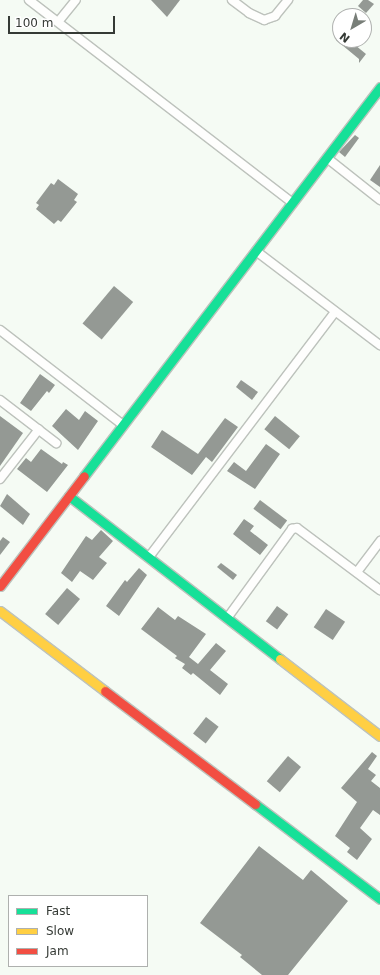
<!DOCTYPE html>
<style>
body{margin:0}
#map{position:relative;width:380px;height:975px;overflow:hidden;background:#f5fbf4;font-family:"DejaVu Sans",sans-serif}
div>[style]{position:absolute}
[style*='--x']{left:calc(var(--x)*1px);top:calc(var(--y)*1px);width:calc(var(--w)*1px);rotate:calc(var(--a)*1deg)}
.building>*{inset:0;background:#949994;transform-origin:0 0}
.roads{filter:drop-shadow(1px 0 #bdc2bc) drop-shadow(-1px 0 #bdc2bc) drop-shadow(0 1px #bdc2bc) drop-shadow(0 -1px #bdc2bc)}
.street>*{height:8px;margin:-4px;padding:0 4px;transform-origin:4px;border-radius:4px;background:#fefefd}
.fast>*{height:9px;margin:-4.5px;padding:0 4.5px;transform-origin:4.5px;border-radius:4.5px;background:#16e098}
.slow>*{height:9px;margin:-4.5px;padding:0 4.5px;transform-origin:4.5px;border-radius:4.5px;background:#ffcf43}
.jam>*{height:9px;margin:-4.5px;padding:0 4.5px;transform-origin:4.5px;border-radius:4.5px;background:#f24e42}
span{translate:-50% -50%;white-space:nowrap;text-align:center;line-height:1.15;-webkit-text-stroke:4px #fff;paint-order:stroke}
.legend{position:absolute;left:8px;top:895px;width:140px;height:72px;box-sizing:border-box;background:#fff;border:1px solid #aeb0ae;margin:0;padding:5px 7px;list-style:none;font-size:12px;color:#353a35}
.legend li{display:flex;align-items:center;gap:8px;height:20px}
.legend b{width:20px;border:1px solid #aeb0ae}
.north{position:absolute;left:332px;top:8px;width:40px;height:40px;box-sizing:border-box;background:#fff;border:1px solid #aeb0ae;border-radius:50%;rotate:218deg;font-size:11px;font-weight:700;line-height:16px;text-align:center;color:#353a35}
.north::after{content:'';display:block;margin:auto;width:14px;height:18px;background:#787e78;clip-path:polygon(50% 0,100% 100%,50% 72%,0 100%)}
.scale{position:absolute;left:8px;top:16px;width:107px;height:18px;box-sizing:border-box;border:2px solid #353a35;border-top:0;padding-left:5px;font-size:12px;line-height:14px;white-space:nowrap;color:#353a35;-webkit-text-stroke:3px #fff;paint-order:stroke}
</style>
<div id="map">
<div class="building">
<div style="clip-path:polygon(151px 0,180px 0,167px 17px)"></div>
<div style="clip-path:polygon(363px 0,368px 0,374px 4px,366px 13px,358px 6px)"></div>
<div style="clip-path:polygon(336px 40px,349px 40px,366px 54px,359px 63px,359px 59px)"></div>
<div style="clip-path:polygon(355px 135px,359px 138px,345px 157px,339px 152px)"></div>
<div style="clip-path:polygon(380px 165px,380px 187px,370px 180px)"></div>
<div style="clip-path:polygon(58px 179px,78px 194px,74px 200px,77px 202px,61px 222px,58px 220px,54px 224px,36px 209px,39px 205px,36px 203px,51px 183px,54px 185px)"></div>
<div style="left:114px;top:286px;width:25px;height:49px;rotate:40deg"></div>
<div style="clip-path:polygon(40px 374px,55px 385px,49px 393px,47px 391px,31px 411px,20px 403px)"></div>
<div style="clip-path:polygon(241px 380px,258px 392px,252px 400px,236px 387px)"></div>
<div style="clip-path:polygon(66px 409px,79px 420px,85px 411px,98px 421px,78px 450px,52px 426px)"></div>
<div style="clip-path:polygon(0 416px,23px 433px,0 466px)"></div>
<div style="left:275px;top:416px;width:32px;height:17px;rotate:39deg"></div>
<div style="clip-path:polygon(225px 418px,238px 427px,212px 462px,206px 457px,192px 475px,151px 447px,162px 430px,198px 454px)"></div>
<div style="clip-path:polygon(266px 444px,280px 454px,255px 489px,227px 471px,234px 462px,246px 471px)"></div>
<div style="clip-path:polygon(41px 449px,62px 464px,63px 462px,68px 465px,47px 492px,17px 469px,26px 458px,31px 462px)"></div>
<div style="clip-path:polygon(7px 494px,30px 514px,23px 525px,0 506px)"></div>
<div style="left:260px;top:500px;width:34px;height:11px;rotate:37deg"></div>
<div style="clip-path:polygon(244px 519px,254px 526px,250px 531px,268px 545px,260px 555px,233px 534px)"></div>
<div style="clip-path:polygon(101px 530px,113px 541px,99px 557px,107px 563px,93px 580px,80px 571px,72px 582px,61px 573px,86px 536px,92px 540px)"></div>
<div style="clip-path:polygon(3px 537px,10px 542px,0 555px,0 541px)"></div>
<div style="clip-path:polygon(221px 563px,237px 575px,233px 580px,217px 567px)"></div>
<div style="clip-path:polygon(139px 568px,147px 575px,119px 616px,106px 606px,125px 580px,127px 582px)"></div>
<div style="left:67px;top:588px;width:17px;height:34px;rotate:40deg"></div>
<div style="left:277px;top:606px;width:14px;height:19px;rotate:36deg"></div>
<div style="clip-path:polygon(158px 607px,175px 620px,178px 616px,206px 634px,189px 657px,198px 664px,216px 643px,226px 651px,210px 670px,228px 684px,220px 695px,193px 673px,191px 675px,182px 668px,185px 664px,175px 658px,177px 656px,141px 629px)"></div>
<div style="left:326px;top:609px;width:23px;height:22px;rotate:34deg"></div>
<div style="left:206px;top:717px;width:16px;height:21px;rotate:38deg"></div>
<div style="clip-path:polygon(372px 752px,377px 756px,368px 769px,376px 775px,371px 781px,380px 788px,380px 815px,373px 810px,360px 828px,372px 839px,357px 860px,347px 852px,350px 848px,335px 836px,357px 802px,341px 788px)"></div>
<div style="left:288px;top:756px;width:17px;height:33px;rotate:40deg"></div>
<div style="clip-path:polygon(259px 846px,303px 880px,311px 870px,348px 901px,288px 975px,262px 975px,240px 957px,242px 955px,200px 923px)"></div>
</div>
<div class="roads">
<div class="street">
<div style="--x:29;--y:0;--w:333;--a:37.6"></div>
<div style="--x:232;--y:0;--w:21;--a:37"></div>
<div style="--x:249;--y:13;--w:17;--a:25"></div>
<div style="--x:264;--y:20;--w:12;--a:-20"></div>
<div style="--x:275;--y:16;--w:21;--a:-51"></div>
<div style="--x:58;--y:22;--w:28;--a:-51"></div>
<div style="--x:327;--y:158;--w:68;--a:38.4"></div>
<div style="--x:256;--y:251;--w:156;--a:37.2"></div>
<div style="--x:0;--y:330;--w:155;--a:37.7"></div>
<div style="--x:0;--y:400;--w:71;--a:37.5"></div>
<div style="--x:0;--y:479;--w:63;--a:-52"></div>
<div style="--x:149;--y:557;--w:308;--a:-52.8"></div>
<div style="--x:357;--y:572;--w:39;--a:-53"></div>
<div style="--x:228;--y:617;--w:109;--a:-54"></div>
<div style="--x:292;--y:529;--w:5;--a:-11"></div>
<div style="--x:297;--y:528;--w:104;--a:36.8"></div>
</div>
<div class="fast">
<div style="--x:84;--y:476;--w:489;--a:-52.7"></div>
<div style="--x:69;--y:496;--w:267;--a:37.7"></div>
<div style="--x:255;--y:804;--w:157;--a:37.2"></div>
</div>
<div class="slow">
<div style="--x:0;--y:611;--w:132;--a:37.3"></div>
<div style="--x:280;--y:659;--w:126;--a:37.6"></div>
</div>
<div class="jam">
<div style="--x:0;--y:586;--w:138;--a:-52.6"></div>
<div style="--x:105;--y:691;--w:188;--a:37"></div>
</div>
</div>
<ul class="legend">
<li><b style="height:5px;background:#16e098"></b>Fast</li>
<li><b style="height:5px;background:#ffcf43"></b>Slow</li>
<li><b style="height:5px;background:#f24e42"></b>Jam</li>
</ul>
<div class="north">N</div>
<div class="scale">100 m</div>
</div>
